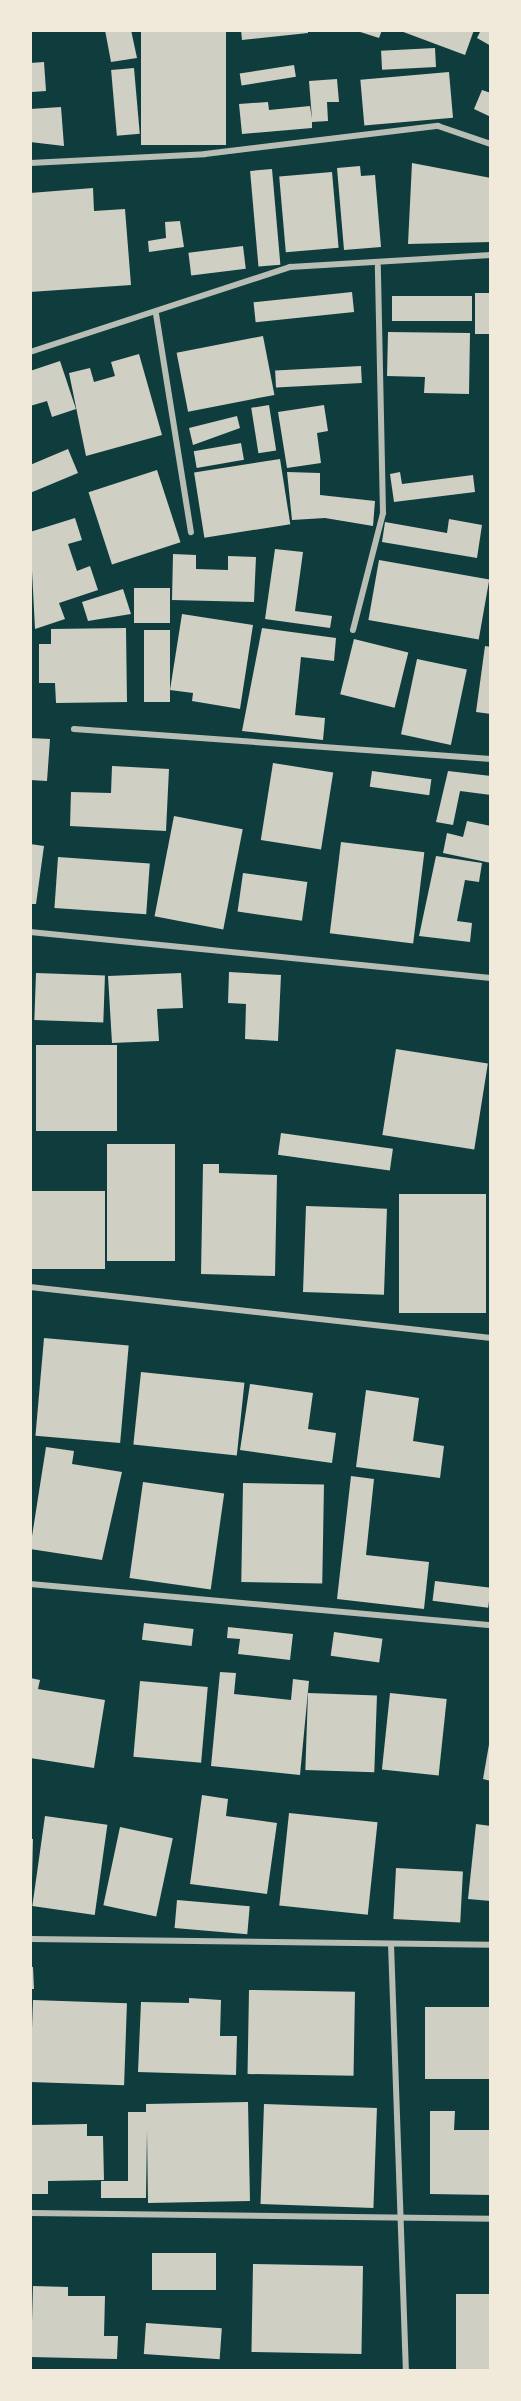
<!DOCTYPE html>
<style>
body{margin:0}
#map{position:relative;width:521px;height:2401px;overflow:hidden;background:#0f3d3e;font-family:Montserrat,sans-serif}
div>[style]{position:absolute}
[style*='--x']{left:calc(var(--x)*1px);top:calc(var(--y)*1px);width:calc(var(--w)*1px);rotate:calc(var(--a)*1deg)}
.building>*{inset:0;background:#cfcfc3;transform-origin:0 0}
.minor>*{height:6px;margin:-3px;padding:0 3px;transform-origin:3px;border-radius:3px;background:#b8beb3}
span{translate:-50% -50%;white-space:nowrap;text-align:center;line-height:1.15;-webkit-text-stroke:6px #f1e9da;paint-order:stroke}
.frame{position:absolute;inset:0;border:32px solid #f1e9da;pointer-events:none}
</style>
<div id="map">
<div class="building">
<div style="clip-path:polygon(105px 30px,131px 30px,137px 58px,111px 62px)"></div>
<div style="left:141px;top:30px;width:85px;height:115px"></div>
<div style="clip-path:polygon(241px 30px,308px 30px,308px 33px,242px 40px)"></div>
<div style="clip-path:polygon(354px 30px,382px 30px,379px 38px)"></div>
<div style="clip-path:polygon(398px 30px,474px 30px,465px 55px)"></div>
<div style="clip-path:polygon(481px 30px,491px 30px,491px 46px,477px 38px)"></div>
<div style="left:435px;top:48px;width:19px;height:54px;rotate:87deg"></div>
<div style="left:44px;top:62px;width:29px;height:14px;rotate:86deg"></div>
<div style="left:294px;top:65px;width:12px;height:55px;rotate:81deg"></div>
<div style="left:134px;top:68px;width:66px;height:23px;rotate:85deg"></div>
<div style="left:449px;top:72px;width:46px;height:89px;rotate:85deg"></div>
<div style="clip-path:polygon(337px 79px,339px 102px,327px 102px,328px 121px,312px 122px,312px 128px,242px 134px,239px 104px,268px 102px,269px 110px,310px 106px,312px 119px,309px 81px)"></div>
<div style="clip-path:polygon(482px 90px,491px 93px,491px 117px,474px 109px)"></div>
<div style="clip-path:polygon(61px 107px,64px 146px,30px 142px,30px 109px)"></div>
<div style="clip-path:polygon(412px 163px,491px 178px,491px 242px,408px 244px)"></div>
<div style="clip-path:polygon(360px 166px,361px 176px,375px 175px,381px 247px,344px 250px,337px 168px)"></div>
<div style="left:272px;top:169px;width:96px;height:22px;rotate:85deg"></div>
<div style="left:332px;top:172px;width:76px;height:53px;rotate:85deg"></div>
<div style="clip-path:polygon(93px 188px,94px 211px,125px 209px,131px 285px,30px 292px,30px 193px)"></div>
<div style="clip-path:polygon(180px 221px,184px 247px,149px 252px,148px 241px,166px 238px,165px 222px)"></div>
<div style="left:243px;top:246px;width:23px;height:55px;rotate:83deg"></div>
<div style="left:352px;top:292px;width:20px;height:99px;rotate:84deg"></div>
<div style="left:475px;top:293px;width:16px;height:41px"></div>
<div style="left:472px;top:296px;width:25px;height:80px;rotate:90deg"></div>
<div style="clip-path:polygon(388px 332px,470px 333px,469px 394px,424px 393px,425px 377px,387px 376px)"></div>
<div style="left:263px;top:336px;width:60px;height:88px;rotate:79deg"></div>
<div style="clip-path:polygon(139px 354px,162px 435px,86px 456px,69px 373px,90px 368px,94px 382px,115px 376px,111px 362px)"></div>
<div style="clip-path:polygon(60px 361px,76px 409px,52px 417px,47px 401px,30px 406px,30px 371px)"></div>
<div style="left:361px;top:366px;width:17px;height:86px;rotate:87deg"></div>
<div style="left:269px;top:405px;width:46px;height:18px;rotate:81deg"></div>
<div style="clip-path:polygon(324px 405px,328px 431px,317px 433px,321px 463px,287px 468px,278px 412px)"></div>
<div style="clip-path:polygon(237px 416px,240px 428px,193px 445px,189px 428px)"></div>
<div style="left:241px;top:443px;width:17px;height:48px;rotate:80deg"></div>
<div style="clip-path:polygon(68px 449px,78px 473px,30px 493px,30px 465px)"></div>
<div style="left:280px;top:459px;width:66px;height:87px;rotate:81deg"></div>
<div style="left:157px;top:470px;width:76px;height:72px;rotate:72deg"></div>
<div style="clip-path:polygon(287px 472px,320px 473px,320px 495px,375px 501px,373px 526px,325px 518px,292px 520px)"></div>
<div style="clip-path:polygon(400px 472px,402px 484px,473px 475px,475px 492px,394px 502px,390px 474px)"></div>
<div style="clip-path:polygon(75px 518px,82px 540px,68px 544px,77px 571px,90px 566px,98px 590px,59px 603px,65px 619px,35px 629px,30px 532px)"></div>
<div style="clip-path:polygon(449px 519px,482px 525px,477px 558px,382px 542px,385px 522px,447px 533px)"></div>
<div style="clip-path:polygon(275px 549px,303px 552px,295px 611px,332px 616px,330px 628px,265px 619px)"></div>
<div style="clip-path:polygon(173px 554px,196px 555px,196px 569px,228px 570px,228px 556px,256px 557px,254px 602px,172px 600px)"></div>
<div style="left:379px;top:560px;width:112px;height:61px;rotate:10deg"></div>
<div style="left:134px;top:588px;width:36px;height:35px"></div>
<div style="clip-path:polygon(123px 589px,131px 614px,88px 621px,82px 602px)"></div>
<div style="clip-path:polygon(182px 614px,253px 625px,240px 709px,192px 701px,193px 693px,170px 690px)"></div>
<div style="clip-path:polygon(126px 628px,127px 702px,56px 703px,55px 683px,39px 683px,39px 644px,51px 644px,51px 629px)"></div>
<div style="clip-path:polygon(262px 628px,336px 638px,334px 661px,301px 657px,295px 715px,325px 718px,323px 740px,242px 731px)"></div>
<div style="left:144px;top:630px;width:26px;height:72px"></div>
<div style="left:354px;top:639px;width:56px;height:57px;rotate:14deg"></div>
<div style="clip-path:polygon(485px 646px,491px 647px,491px 714px,476px 712px)"></div>
<div style="left:417px;top:659px;width:51px;height:77px;rotate:12deg"></div>
<div style="clip-path:polygon(30px 738px,50px 739px,47px 781px,30px 780px)"></div>
<div style="left:273px;top:763px;width:61px;height:78px;rotate:9deg"></div>
<div style="clip-path:polygon(112px 766px,169px 769px,166px 831px,70px 826px,71px 792px,111px 793px)"></div>
<div style="left:372px;top:771px;width:60px;height:16px;rotate:8deg"></div>
<div style="clip-path:polygon(448px 771px,491px 776px,491px 795px,460px 791px,453px 825px,436px 822px)"></div>
<div style="left:174px;top:816px;width:70px;height:102px;rotate:11deg"></div>
<div style="clip-path:polygon(467px 821px,491px 826px,491px 863px,443px 853px,447px 833px,463px 837px)"></div>
<div style="left:341px;top:842px;width:84px;height:92px;rotate:7deg"></div>
<div style="clip-path:polygon(30px 844px,44px 846px,36px 904px,30px 904px)"></div>
<div style="clip-path:polygon(436px 856px,482px 863px,479px 882px,465px 880px,457px 921px,472px 923px,470px 942px,419px 936px)"></div>
<div style="left:58px;top:857px;width:92px;height:51px;rotate:4deg"></div>
<div style="left:243px;top:873px;width:65px;height:39px;rotate:8deg"></div>
<div style="clip-path:polygon(229px 972px,281px 975px,278px 1041px,245px 1039px,246px 1004px,228px 1003px)"></div>
<div style="left:36px;top:973px;width:69px;height:47px;rotate:2deg"></div>
<div style="clip-path:polygon(181px 973px,183px 1008px,157px 1009px,159px 1041px,112px 1043px,108px 976px)"></div>
<div style="left:36px;top:1045px;width:81px;height:86px"></div>
<div style="left:396px;top:1049px;width:93px;height:87px;rotate:9deg"></div>
<div style="left:281px;top:1133px;width:113px;height:22px;rotate:8deg"></div>
<div style="left:107px;top:1144px;width:68px;height:117px"></div>
<div style="clip-path:polygon(203px 1164px,219px 1164px,219px 1173px,277px 1175px,275px 1276px,201px 1274px)"></div>
<div style="left:30px;top:1191px;width:75px;height:78px"></div>
<div style="left:486px;top:1194px;width:119px;height:87px;rotate:90deg"></div>
<div style="left:306px;top:1206px;width:81px;height:86px;rotate:2deg"></div>
<div style="left:44px;top:1338px;width:85px;height:98px;rotate:5deg"></div>
<div style="left:141px;top:1372px;width:104px;height:73px;rotate:6deg"></div>
<div style="clip-path:polygon(250px 1384px,313px 1393px,308px 1429px,336px 1433px,332px 1463px,240px 1450px)"></div>
<div style="clip-path:polygon(366px 1390px,419px 1398px,413px 1441px,444px 1446px,440px 1478px,356px 1467px)"></div>
<div style="clip-path:polygon(46px 1447px,74px 1451px,72px 1464px,122px 1472px,102px 1560px,30px 1549px)"></div>
<div style="clip-path:polygon(351px 1476px,374px 1479px,366px 1555px,429px 1562px,424px 1609px,337px 1599px)"></div>
<div style="left:143px;top:1482px;width:82px;height:97px;rotate:8deg"></div>
<div style="left:243px;top:1483px;width:81px;height:99px;rotate:1deg"></div>
<div style="left:435px;top:1581px;width:56px;height:20px;rotate:7deg"></div>
<div style="left:144px;top:1623px;width:50px;height:17px;rotate:7deg"></div>
<div style="clip-path:polygon(228px 1627px,293px 1634px,290px 1660px,238px 1654px,240px 1639px,227px 1638px)"></div>
<div style="left:334px;top:1632px;width:49px;height:24px;rotate:8deg"></div>
<div style="clip-path:polygon(220px 1672px,236px 1673px,234px 1694px,291px 1700px,293px 1679px,309px 1681px,300px 1775px,211px 1766px)"></div>
<div style="clip-path:polygon(30px 1678px,40px 1680px,38px 1689px,105px 1700px,94px 1768px,30px 1758px)"></div>
<div style="left:140px;top:1681px;width:68px;height:76px;rotate:5deg"></div>
<div style="left:308px;top:1693px;width:69px;height:77px;rotate:2deg"></div>
<div style="left:390px;top:1693px;width:57px;height:77px;rotate:6deg"></div>
<div style="clip-path:polygon(491px 1733px,491px 1781px,483px 1779px)"></div>
<div style="clip-path:polygon(202px 1795px,228px 1799px,226px 1816px,277px 1823px,267px 1894px,190px 1884px)"></div>
<div style="left:289px;top:1813px;width:89px;height:93px;rotate:6deg"></div>
<div style="left:45px;top:1816px;width:63px;height:91px;rotate:8deg"></div>
<div style="clip-path:polygon(476px 1824px,491px 1826px,491px 1901px,468px 1899px)"></div>
<div style="left:120px;top:1827px;width:54px;height:80px;rotate:12deg"></div>
<div style="clip-path:polygon(30px 1839px,33px 1839px,32px 1879px,30px 1879px)"></div>
<div style="left:396px;top:1868px;width:67px;height:51px;rotate:3deg"></div>
<div style="left:177px;top:1900px;width:73px;height:28px;rotate:5deg"></div>
<div style="clip-path:polygon(30px 1967px,33px 1967px,34px 1989px,30px 1989px)"></div>
<div style="left:249px;top:1990px;width:106px;height:84px;rotate:1deg"></div>
<div style="clip-path:polygon(189px 1998px,221px 2000px,220px 2036px,237px 2036px,236px 2075px,138px 2072px,141px 2002px,189px 2003px)"></div>
<div style="left:33px;top:2000px;width:94px;height:82px;rotate:2deg"></div>
<div style="left:491px;top:2007px;width:72px;height:66px;rotate:90deg"></div>
<div style="clip-path:polygon(248px 2102px,250px 2201px,148px 2203px,147px 2130px,146px 2198px,101px 2198px,101px 2181px,128px 2181px,128px 2112px,146px 2112px,146px 2104px)"></div>
<div style="left:264px;top:2104px;width:113px;height:100px;rotate:2deg"></div>
<div style="clip-path:polygon(430px 2111px,455px 2111px,454px 2130px,491px 2130px,491px 2195px,430px 2194px)"></div>
<div style="clip-path:polygon(87px 2124px,87px 2136px,103px 2136px,104px 2180px,48px 2181px,48px 2194px,30px 2194px,30px 2125px)"></div>
<div style="left:152px;top:2253px;width:64px;height:37px"></div>
<div style="left:253px;top:2264px;width:110px;height:88px;rotate:1deg"></div>
<div style="clip-path:polygon(33px 2286px,68px 2287px,68px 2296px,105px 2296px,104px 2336px,118px 2336px,117px 2359px,31px 2357px)"></div>
<div style="left:456px;top:2294px;width:35px;height:77px"></div>
<div style="left:146px;top:2323px;width:76px;height:31px;rotate:4deg"></div>
</div>
<div class="minor">
<div style="--x:30;--y:163;--w:175;--a:-2.9"></div>
<div style="--x:205;--y:154;--w:235;--a:-6.9"></div>
<div style="--x:438;--y:126;--w:56;--a:18.8"></div>
<div style="--x:156;--y:314;--w:221;--a:80.9"></div>
<div style="--x:30;--y:352;--w:274;--a:-18.1"></div>
<div style="--x:290;--y:267;--w:201;--a:-3.4"></div>
<div style="--x:353;--y:630;--w:121;--a:-75.6"></div>
<div style="--x:383;--y:513;--w:247;--a:-91.2"></div>
<div style="--x:74;--y:729;--w:418;--a:4.1"></div>
<div style="--x:30;--y:932;--w:463;--a:5.7"></div>
<div style="--x:30;--y:1287;--w:464;--a:6.3"></div>
<div style="--x:30;--y:1584;--w:463;--a:5.1"></div>
<div style="--x:30;--y:1939;--w:461;--a:0.7"></div>
<div style="--x:391;--y:1944;--w:427;--a:88"></div>
<div style="--x:30;--y:2213;--w:461;--a:0.7"></div>
</div>
<div class="frame"></div>
</div>
